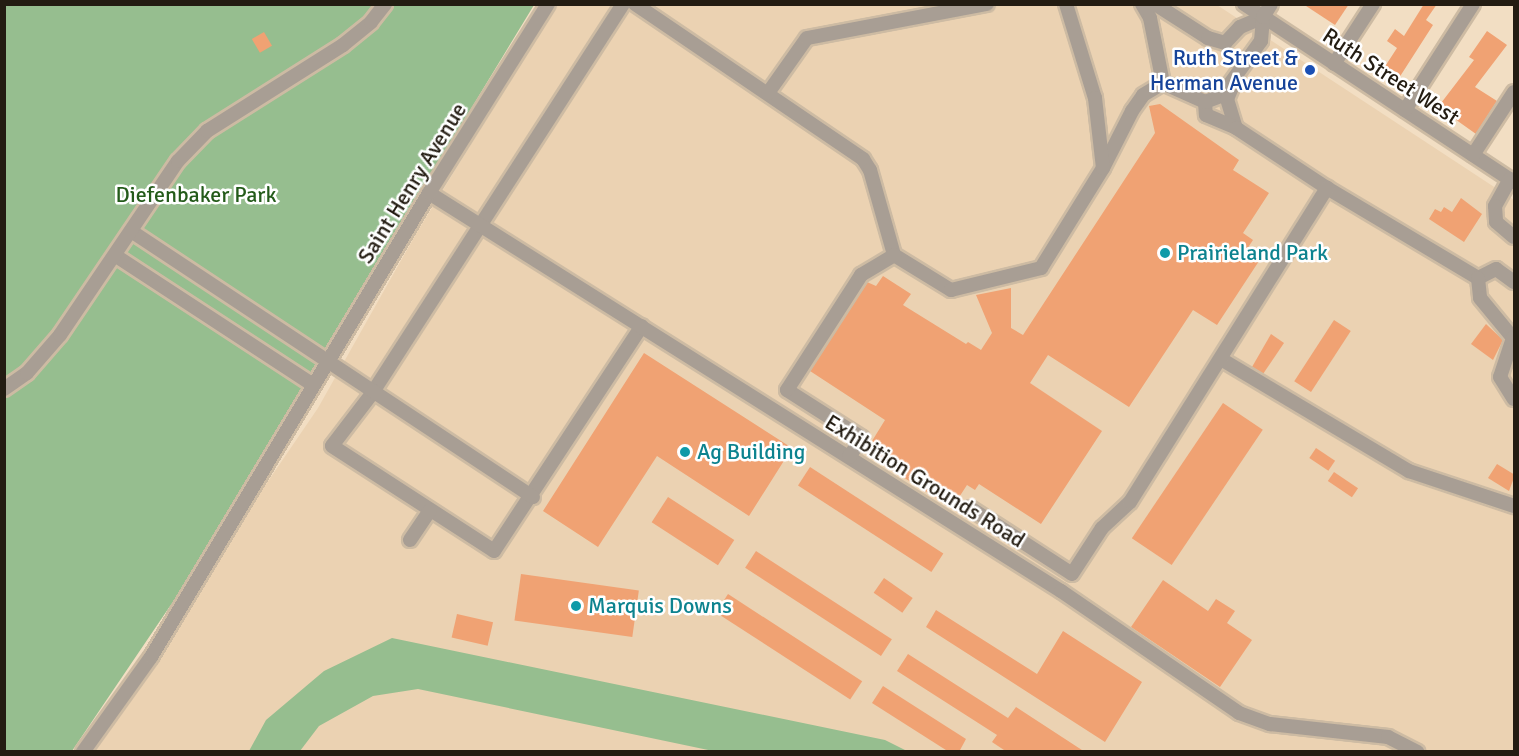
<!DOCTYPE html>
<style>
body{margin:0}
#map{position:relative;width:1519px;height:756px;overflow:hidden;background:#f2dec3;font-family:Signika,sans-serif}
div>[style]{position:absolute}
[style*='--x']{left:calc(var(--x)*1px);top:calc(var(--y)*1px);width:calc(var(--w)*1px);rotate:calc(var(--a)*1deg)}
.built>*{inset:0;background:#ebd2b2}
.green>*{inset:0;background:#96be8f}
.building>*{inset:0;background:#f0a273;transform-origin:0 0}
.roads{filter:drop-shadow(2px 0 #cdbba3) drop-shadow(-2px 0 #cdbba3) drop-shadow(0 2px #cdbba3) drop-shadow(0 -2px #cdbba3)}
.minor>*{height:14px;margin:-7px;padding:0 7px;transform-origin:7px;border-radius:7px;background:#a89e94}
.dots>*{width:16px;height:16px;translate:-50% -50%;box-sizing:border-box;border:3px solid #fff;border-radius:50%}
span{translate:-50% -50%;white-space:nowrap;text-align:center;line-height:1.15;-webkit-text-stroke:5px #fff;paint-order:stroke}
.transit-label{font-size:22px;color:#164399}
.right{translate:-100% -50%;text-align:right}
.street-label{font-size:22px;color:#231c12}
.park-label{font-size:22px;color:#245b1a}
.culture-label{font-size:22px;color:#0d838f}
.left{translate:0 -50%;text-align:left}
.frame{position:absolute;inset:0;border:6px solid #231c12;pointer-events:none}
</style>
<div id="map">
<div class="built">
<div style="clip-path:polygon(557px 5px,1217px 5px,1514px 200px,1514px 751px,83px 752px,318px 408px,417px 232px)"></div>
</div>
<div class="green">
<div style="clip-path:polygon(4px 5px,534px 5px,335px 333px,235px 510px,72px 751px,5px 751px)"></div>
<div style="clip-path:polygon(392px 638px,885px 740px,907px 751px,713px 751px,418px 689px,373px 696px,319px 726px,300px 751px,249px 751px,266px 720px,324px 671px)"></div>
</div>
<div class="building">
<div style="clip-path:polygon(1303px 4px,1349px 4px,1335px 25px)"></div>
<div style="clip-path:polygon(1424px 4px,1437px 4px,1426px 20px,1433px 25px,1399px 78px,1384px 68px,1397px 48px,1387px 41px,1395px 29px,1404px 36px)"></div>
<div style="clip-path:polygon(1487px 31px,1507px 45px,1475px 87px,1497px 101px,1476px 134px,1438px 107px,1474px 60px,1469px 57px)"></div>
<div style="left:264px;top:32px;width:16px;height:14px;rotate:60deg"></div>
<div style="clip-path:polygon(1160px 104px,1239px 160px,1233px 170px,1269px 193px,1243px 233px,1253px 240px,1247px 249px,1261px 258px,1217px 325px,1193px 310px,1129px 407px,1048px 355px,1030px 383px,1102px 431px,1041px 524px,979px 484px,975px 490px,967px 485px,952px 508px,876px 460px,884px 449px,872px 441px,885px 420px,810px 371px,867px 282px,876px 286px,883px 276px,911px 294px,903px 305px,966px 344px,968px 342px,981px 350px,992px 333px,976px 295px,1011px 288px,1011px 328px,1023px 335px,1155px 133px,1149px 106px)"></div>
<div style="clip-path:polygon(1461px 198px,1482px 214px,1464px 242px,1429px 219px,1435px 209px,1441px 212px,1444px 207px,1452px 212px)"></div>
<div style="left:1334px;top:320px;width:20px;height:73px;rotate:33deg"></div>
<div style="clip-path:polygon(1486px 324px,1503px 340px,1493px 360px,1471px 344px)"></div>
<div style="clip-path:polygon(1271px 334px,1284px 343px,1263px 374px,1252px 367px)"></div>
<div style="clip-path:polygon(644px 353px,792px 448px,749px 516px,657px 456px,598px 547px,543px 511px)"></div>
<div style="left:1223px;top:403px;width:48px;height:163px;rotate:34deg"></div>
<div style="left:1316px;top:448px;width:23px;height:12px;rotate:34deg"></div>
<div style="clip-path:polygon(1497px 464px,1515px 475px,1509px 491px,1488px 478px)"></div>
<div style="left:810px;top:467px;width:159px;height:22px;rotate:33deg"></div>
<div style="left:1334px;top:472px;width:29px;height:11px;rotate:34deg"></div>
<div style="left:668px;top:497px;width:79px;height:30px;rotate:33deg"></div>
<div style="left:756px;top:551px;width:162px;height:20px;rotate:33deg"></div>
<div style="left:521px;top:574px;width:119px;height:47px;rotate:8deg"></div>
<div style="left:884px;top:578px;width:35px;height:18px;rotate:35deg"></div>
<div style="clip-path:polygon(1163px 580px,1208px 611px,1216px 599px,1235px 611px,1227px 623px,1252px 640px,1220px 687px,1131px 627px)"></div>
<div style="left:728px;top:594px;width:160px;height:22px;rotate:33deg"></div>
<div style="clip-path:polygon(936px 610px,1037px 674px,1063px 631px,1142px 682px,1105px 742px,926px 627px)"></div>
<div style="left:457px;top:614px;width:37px;height:24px;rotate:13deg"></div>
<div style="clip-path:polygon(908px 654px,1008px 718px,1016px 707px,1085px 752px,1007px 752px,992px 742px,997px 735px,897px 671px)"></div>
<div style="clip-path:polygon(883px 686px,966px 739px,959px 752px,949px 752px,872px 703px)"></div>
</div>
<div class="roads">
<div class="minor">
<div style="--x:623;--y:4;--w:460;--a:122.8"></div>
<div style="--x:374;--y:391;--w:69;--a:127.4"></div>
<div style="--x:332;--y:446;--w:193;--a:32.9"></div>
<div style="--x:494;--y:551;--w:269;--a:-56.7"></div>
<div style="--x:635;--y:4;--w:276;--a:34.2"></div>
<div style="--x:863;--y:159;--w:13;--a:58"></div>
<div style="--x:870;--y:170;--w:88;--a:74.2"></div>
<div style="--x:894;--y:255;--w:67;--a:31.6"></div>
<div style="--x:951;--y:290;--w:93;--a:-13.7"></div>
<div style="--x:1041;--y:268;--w:118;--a:-58.2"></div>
<div style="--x:1103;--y:168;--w:64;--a:-63"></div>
<div style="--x:1132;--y:111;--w:19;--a:-55"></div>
<div style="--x:1143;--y:95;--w:23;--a:-31"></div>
<div style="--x:1066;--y:4;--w:98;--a:72.9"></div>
<div style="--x:1095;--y:98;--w:70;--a:83.5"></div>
<div style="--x:1142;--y:4;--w:16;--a:60"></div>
<div style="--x:1150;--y:18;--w:66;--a:78.7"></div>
<div style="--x:1155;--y:4;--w:63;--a:32.7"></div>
<div style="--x:1208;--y:38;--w:18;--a:16"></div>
<div style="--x:1225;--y:43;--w:22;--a:-47"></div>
<div style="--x:1240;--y:27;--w:25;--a:-23"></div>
<div style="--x:1244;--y:4;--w:323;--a:33.4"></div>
<div style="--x:1334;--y:64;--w:72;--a:-57"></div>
<div style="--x:1163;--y:83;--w:46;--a:24.3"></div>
<div style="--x:1205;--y:102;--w:17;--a:-21"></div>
<div style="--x:1221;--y:96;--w:68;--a:-54"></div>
<div style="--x:1261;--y:41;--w:24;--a:-85"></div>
<div style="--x:1263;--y:17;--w:15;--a:-58"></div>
<div style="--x:1233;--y:85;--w:15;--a:113"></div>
<div style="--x:1227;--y:99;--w:30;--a:73"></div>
<div style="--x:768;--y:93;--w:67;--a:-54.7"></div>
<div style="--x:807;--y:38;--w:183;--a:-10.7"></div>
<div style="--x:1205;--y:102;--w:13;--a:86"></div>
<div style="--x:1206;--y:115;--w:33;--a:23"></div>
<div style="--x:1236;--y:128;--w:109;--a:33.4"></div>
<div style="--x:1327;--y:188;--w:176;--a:30.8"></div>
<div style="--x:1405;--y:110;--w:126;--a:-57.3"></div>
<div style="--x:1473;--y:155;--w:75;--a:-56.9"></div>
<div style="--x:1510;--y:179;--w:31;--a:119"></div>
<div style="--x:1495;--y:206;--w:16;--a:86"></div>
<div style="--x:1496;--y:222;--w:23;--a:40"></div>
<div style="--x:429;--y:193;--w:747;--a:32.2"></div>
<div style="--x:1061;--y:591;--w:216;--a:34.4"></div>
<div style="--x:1239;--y:713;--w:33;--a:20"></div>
<div style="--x:1270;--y:724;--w:119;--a:6.3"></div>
<div style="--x:1388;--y:737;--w:33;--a:27"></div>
<div style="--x:131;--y:231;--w:482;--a:33.5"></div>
<div style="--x:116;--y:256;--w:235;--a:33.2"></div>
<div style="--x:1514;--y:282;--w:22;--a:-144"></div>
<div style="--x:1496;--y:269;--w:20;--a:153"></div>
<div style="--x:1478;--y:278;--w:20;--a:84"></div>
<div style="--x:1480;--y:298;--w:52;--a:50.5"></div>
<div style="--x:1513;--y:338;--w:41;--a:108.4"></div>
<div style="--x:1500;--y:377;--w:26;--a:58"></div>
<div style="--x:1221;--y:359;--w:219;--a:30.8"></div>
<div style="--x:1409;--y:471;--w:111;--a:18.4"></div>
<div style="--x:4;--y:389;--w:28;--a:-35"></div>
<div style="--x:27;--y:373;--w:50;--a:-49"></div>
<div style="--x:60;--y:335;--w:210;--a:-55.9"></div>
<div style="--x:178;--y:161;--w:42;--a:-46"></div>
<div style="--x:207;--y:131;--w:161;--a:-32.3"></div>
<div style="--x:343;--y:45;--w:36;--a:-39"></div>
<div style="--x:371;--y:22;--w:23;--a:-52"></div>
<div style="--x:849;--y:457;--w:23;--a:-56"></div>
<div style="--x:862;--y:438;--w:89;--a:-147.4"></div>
<div style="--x:787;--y:390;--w:137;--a:-57.2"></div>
<div style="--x:861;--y:275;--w:39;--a:-31"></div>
<div style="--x:970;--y:508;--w:121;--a:32.9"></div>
<div style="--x:1072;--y:574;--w:55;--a:-56.9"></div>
<div style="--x:1102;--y:528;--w:38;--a:-43"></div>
<div style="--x:1130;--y:502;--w:371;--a:-57.9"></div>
<div style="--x:410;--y:540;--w:36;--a:-56"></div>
<div style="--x:83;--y:752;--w:117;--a:-54.4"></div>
<div style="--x:151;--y:657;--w:541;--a:-59.07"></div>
<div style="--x:429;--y:193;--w:223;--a:-57.8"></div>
</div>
</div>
<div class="dots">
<div style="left:1310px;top:70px;background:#1a4fb4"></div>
<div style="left:1165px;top:253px;background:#0f9aa8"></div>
<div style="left:685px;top:452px;background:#0f9aa8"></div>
<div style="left:576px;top:606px;background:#0f9aa8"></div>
</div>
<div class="transit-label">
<span class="right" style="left:1298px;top:70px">Ruth Street &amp;<br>Herman Avenue</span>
</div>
<div class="street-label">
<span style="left:1391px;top:76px;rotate:33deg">Ruth Street West</span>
<span style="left:412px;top:183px;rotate:-58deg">Saint Henry Avenue</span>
<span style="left:925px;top:481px;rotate:32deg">Exhibition Grounds Road</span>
</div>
<div class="park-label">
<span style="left:196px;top:195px">Diefenbaker Park</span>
</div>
<div class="culture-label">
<span class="left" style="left:1177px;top:253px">Prairieland Park</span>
<span class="left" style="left:697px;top:452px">Ag Building</span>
<span class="left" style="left:588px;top:606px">Marquis Downs</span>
</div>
<div class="frame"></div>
</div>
